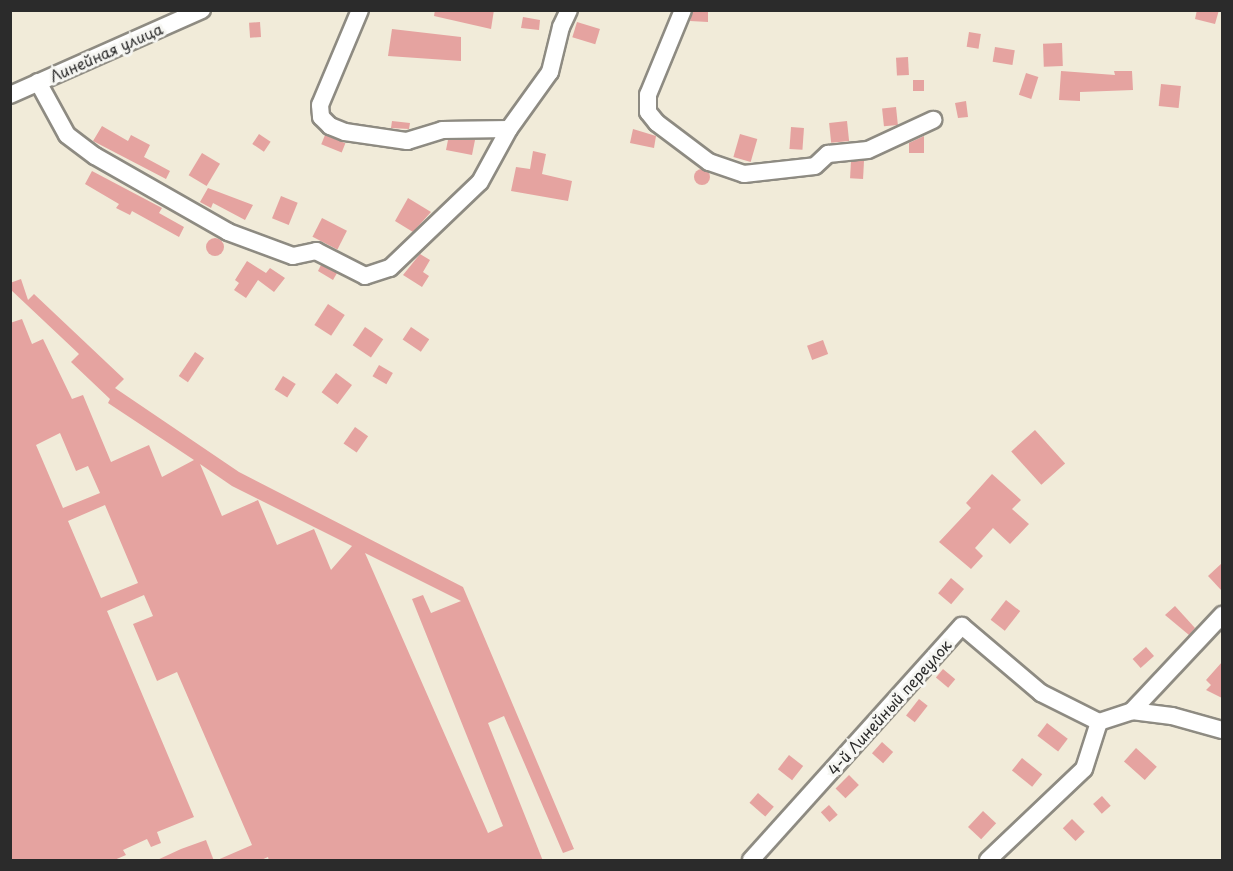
<!DOCTYPE html>
<meta charset="utf-8">
<style>
body{margin:0}
#map{position:relative;width:1233px;height:871px;overflow:hidden;background:#f1ebd9;font-family:"Playpen Sans",sans-serif}
div>[style]{position:absolute}
[style*='--x']{left:calc(var(--x)*1px);top:calc(var(--y)*1px);width:calc(var(--w)*1px);rotate:calc(var(--a)*1deg)}
.building>*{inset:0;background:#e5a3a0;transform-origin:0 0}
.round{border-radius:50%}
.roads{filter:drop-shadow(2px 0 #8e8b82) drop-shadow(-2px 0 #8e8b82) drop-shadow(0 2px #8e8b82) drop-shadow(0 -2px #8e8b82)}
.minor>*{height:16px;margin:-8px;padding:0 8px;transform-origin:8px;border-radius:8px;background:#fff}
span{translate:-50% -50%;white-space:nowrap;text-align:center;line-height:1.15;-webkit-text-stroke:6px #f6f6f2;paint-order:stroke}
.street-label{font-size:15px;color:#2b2b2b}
.frame{position:absolute;inset:0;border:12px solid #2b2b2b;pointer-events:none}
</style>
<div id="map">
<div class="building">
<div style="clip-path:polygon(435px 10px,494px 10px,491px 29px,434px 16px)"></div>
<div style="clip-path:polygon(693px 10px,708px 10px,708px 22px,690px 21px)"></div>
<div style="clip-path:polygon(1197px 10px,1219px 10px,1215px 24px,1195px 19px)"></div>
<div style="clip-path:polygon(523px 17px,540px 20px,539px 30px,521px 28px)"></div>
<div style="left:260px;top:22px;width:15px;height:11px;rotate:86deg"></div>
<div style="left:577px;top:22px;width:24px;height:16px;rotate:17deg"></div>
<div style="clip-path:polygon(392px 29px,461px 37px,461px 61px,388px 56px)"></div>
<div style="left:969px;top:32px;width:12px;height:15px;rotate:9deg"></div>
<div style="left:1062px;top:43px;width:23px;height:19px;rotate:88deg"></div>
<div style="left:995px;top:47px;width:20px;height:15px;rotate:9deg"></div>
<div style="left:908px;top:57px;width:18px;height:12px;rotate:87deg"></div>
<div style="clip-path:polygon(1061px 71px,1115px 75px,1114px 71px,1132px 71px,1133px 90px,1080px 92px,1080px 101px,1059px 100px)"></div>
<div style="left:1026px;top:73px;width:13px;height:23px;rotate:18deg"></div>
<div style="left:924px;top:80px;width:11px;height:11px;rotate:90deg"></div>
<div style="left:1161px;top:84px;width:20px;height:22px;rotate:6deg"></div>
<div style="clip-path:polygon(966px 101px,968px 117px,958px 118px,955px 103px)"></div>
<div style="left:896px;top:107px;width:18px;height:14px;rotate:84deg"></div>
<div style="clip-path:polygon(392px 121px,410px 123px,409px 129px,391px 128px)"></div>
<div style="left:847px;top:121px;width:20px;height:18px;rotate:84deg"></div>
<div style="clip-path:polygon(102px 126px,128px 141px,131px 135px,150px 145px,144px 157px,170px 171px,166px 179px,93px 141px)"></div>
<div style="left:791px;top:127px;width:13px;height:22px;rotate:4deg"></div>
<div style="clip-path:polygon(633px 129px,656px 136px,654px 148px,630px 143px)"></div>
<div style="left:259px;top:134px;width:14px;height:12px;rotate:34deg"></div>
<div style="left:740px;top:134px;width:18px;height:24px;rotate:16deg"></div>
<div style="left:325px;top:135px;width:22px;height:10px;rotate:22deg"></div>
<div style="clip-path:polygon(924px 136px,924px 153px,909px 153px,909px 143px)"></div>
<div style="clip-path:polygon(448px 140px,475px 140px,472px 155px,446px 150px)"></div>
<div style="clip-path:polygon(533px 151px,546px 154px,542px 174px,572px 181px,568px 201px,511px 191px,516px 167px,530px 169px)"></div>
<div style="left:202px;top:153px;width:21px;height:26px;rotate:31deg"></div>
<div style="left:864px;top:161px;width:18px;height:13px;rotate:93deg"></div>
<div class="round" style="left:694px;top:169px;width:16px;height:16px"></div>
<div style="clip-path:polygon(92px 171px,162px 208px,159px 213px,184px 227px,179px 237px,132px 211px,130px 215px,116px 208px,119px 204px,85px 184px)"></div>
<div style="clip-path:polygon(208px 188px,253px 205px,245px 220px,213px 203px,211px 208px,200px 202px)"></div>
<div style="left:281px;top:196px;width:18px;height:24px;rotate:22deg"></div>
<div style="clip-path:polygon(408px 198px,431px 212px,413px 232px,395px 221px)"></div>
<div style="left:322px;top:218px;width:28px;height:21px;rotate:27deg"></div>
<div class="round" style="left:206px;top:238px;width:18px;height:18px"></div>
<div style="clip-path:polygon(420px 254px,430px 260px,423px 272px,429px 276px,422px 287px,403px 275px)"></div>
<div style="clip-path:polygon(247px 261px,266px 273px,270px 268px,285px 278px,274px 292px,258px 280px,246px 298px,234px 290px,239px 283px,235px 280px)"></div>
<div style="clip-path:polygon(321px 265px,337px 273px,333px 280px,318px 271px)"></div>
<div style="clip-path:polygon(evenodd,21px 279px,28px 300px,34px 294px,124px 379px,115px 388px,239px 472px,463px 587px,574px 849px,563px 853px,504px 716px,488px 723px,543px 861px,269px 861px,268px 857px,259px 861px,215px 861px,252px 845px,177px 672px,157px 681px,133px 624px,153px 616px,144px 595px,107px 611px,194px 817px,157px 832px,161px 843px,151px 847px,147px 839px,123px 850px,126px 855px,112px 861px,10px 861px,10px 323px,22px 319px,32px 344px,43px 339px,72px 399px,83px 395px,111px 462px,149px 445px,162px 477px,194px 460px,108px 403px,110px 399px,71px 362px,79px 354px,10px 289px,10px 283px,21px 279px,60px 433px,76px 471px,88px 466px,100px 493px,63px 508px,36px 445px,60px 433px,21px 279px,200px 464px,232px 486px,352px 546px,331px 570px,314px 529px,277px 545px,258px 500px,222px 516px,200px 464px,21px 279px,105px 505px,138px 583px,101px 598px,68px 521px,105px 505px,21px 279px,365px 553px,461px 601px,431px 613px,423px 595px,412px 599px,503px 826px,488px 833px,365px 553px)"></div>
<div style="left:328px;top:304px;width:20px;height:25px;rotate:33deg"></div>
<div style="left:365px;top:327px;width:22px;height:22px;rotate:34deg"></div>
<div style="left:411px;top:327px;width:22px;height:15px;rotate:34deg"></div>
<div style="left:823px;top:340px;width:15px;height:17px;rotate:70deg"></div>
<div style="left:195px;top:352px;width:11px;height:29px;rotate:34deg"></div>
<div style="left:379px;top:365px;width:16px;height:13px;rotate:30deg"></div>
<div style="left:336px;top:373px;width:20px;height:24px;rotate:37deg"></div>
<div style="left:283px;top:376px;width:15px;height:16px;rotate:32deg"></div>
<div style="left:355px;top:427px;width:16px;height:20px;rotate:35deg"></div>
<div style="left:1035px;top:430px;width:45px;height:32px;rotate:48deg"></div>
<div style="clip-path:polygon(992px 474px,1021px 500px,1012px 509px,1029px 524px,1010px 544px,993px 528px,975px 548px,983px 556px,971px 569px,939px 542px,971px 508px,966px 503px)"></div>
<div style="clip-path:polygon(1222px 563px,1222px 591px,1208px 576px)"></div>
<div style="left:951px;top:578px;width:17px;height:20px;rotate:40deg"></div>
<div style="left:1006px;top:600px;width:18px;height:25px;rotate:38deg"></div>
<div style="clip-path:polygon(1175px 606px,1195px 628px,1189px 635px,1165px 615px)"></div>
<div style="left:1146px;top:647px;width:12px;height:18px;rotate:48deg"></div>
<div style="clip-path:polygon(1222px 662px,1222px 698px,1206px 690px,1211px 685px,1206px 680px)"></div>
<div style="left:943px;top:669px;width:16px;height:11px;rotate:40deg"></div>
<div style="left:919px;top:699px;width:11px;height:21px;rotate:38deg"></div>
<div style="left:1047px;top:723px;width:26px;height:16px;rotate:37deg"></div>
<div style="left:882px;top:742px;width:15px;height:15px;rotate:42deg"></div>
<div style="left:1136px;top:748px;width:28px;height:18px;rotate:42deg"></div>
<div style="left:789px;top:755px;width:18px;height:18px;rotate:38deg"></div>
<div style="left:1022px;top:758px;width:26px;height:16px;rotate:39deg"></div>
<div style="left:849px;top:775px;width:14px;height:19px;rotate:45deg"></div>
<div style="left:758px;top:793px;width:21px;height:13px;rotate:41deg"></div>
<div style="left:1102px;top:796px;width:13px;height:12px;rotate:48deg"></div>
<div style="left:829px;top:805px;width:13px;height:11px;rotate:48deg"></div>
<div style="left:983px;top:811px;width:18px;height:22px;rotate:43deg"></div>
<div style="left:1072px;top:819px;width:18px;height:13px;rotate:45deg"></div>
<div style="clip-path:polygon(206px 840px,214px 861px,155px 861px,181px 849px)"></div>
</div>
<div class="roads">
<div class="minor">
<div style="--x:360;--y:10;--w:103;--a:112.8"></div>
<div style="--x:320;--y:105;--w:12;--a:85"></div>
<div style="--x:321;--y:117;--w:13;--a:45"></div>
<div style="--x:330;--y:126;--w:16;--a:22"></div>
<div style="--x:345;--y:132;--w:63;--a:8.3"></div>
<div style="--x:407;--y:141;--w:37;--a:-17"></div>
<div style="--x:442;--y:130;--w:67;--a:-0.9"></div>
<div style="--x:683;--y:10;--w:92;--a:112.4"></div>
<div style="--x:648;--y:95;--w:17;--a:90"></div>
<div style="--x:648;--y:112;--w:14;--a:51"></div>
<div style="--x:657;--y:123;--w:65;--a:36.9"></div>
<div style="--x:709;--y:162;--w:37;--a:19"></div>
<div style="--x:744;--y:174;--w:71;--a:-6.4"></div>
<div style="--x:815;--y:166;--w:18;--a:-43"></div>
<div style="--x:828;--y:154;--w:40;--a:-5.7"></div>
<div style="--x:868;--y:150;--w:72;--a:-24.8"></div>
<div style="--x:38;--y:82;--w:60;--a:61.3"></div>
<div style="--x:67;--y:135;--w:35;--a:37"></div>
<div style="--x:95;--y:156;--w:153;--a:29.7"></div>
<div style="--x:228;--y:232;--w:69;--a:20.3"></div>
<div style="--x:293;--y:256;--w:24;--a:-12"></div>
<div style="--x:316;--y:251;--w:55;--a:27"></div>
<div style="--x:365;--y:276;--w:26;--a:-18"></div>
<div style="--x:390;--y:268;--w:124;--a:-43.7"></div>
<div style="--x:480;--y:182;--w:60;--a:-61.3"></div>
<div style="--x:509;--y:129;--w:70;--a:-54.3"></div>
<div style="--x:550;--y:72;--w:46;--a:-76.3"></div>
<div style="--x:561;--y:27;--w:19;--a:-65"></div>
<div style="--x:10;--y:95;--w:210;--a:-23.9"></div>
<div style="--x:1132;--y:711;--w:40;--a:7.1"></div>
<div style="--x:1172;--y:716;--w:52;--a:15.6"></div>
<div style="--x:751;--y:860;--w:315;--a:-48"></div>
<div style="--x:962;--y:626;--w:104;--a:40.3"></div>
<div style="--x:1041;--y:693;--w:65;--a:26.6"></div>
<div style="--x:988;--y:860;--w:132;--a:-43.5"></div>
<div style="--x:1084;--y:769;--w:49;--a:-72.3"></div>
<div style="--x:1099;--y:722;--w:35;--a:-18"></div>
<div style="--x:1132;--y:711;--w:132;--a:-46.8"></div>
</div>
</div>
<div class="street-label">
<span style="left:106px;top:52px;rotate:-24deg">Линейная улица</span>
<span style="left:889px;top:707px;rotate:-48deg">4-й Линейный переулок</span>
</div>
<div class="frame"></div>
</div>
